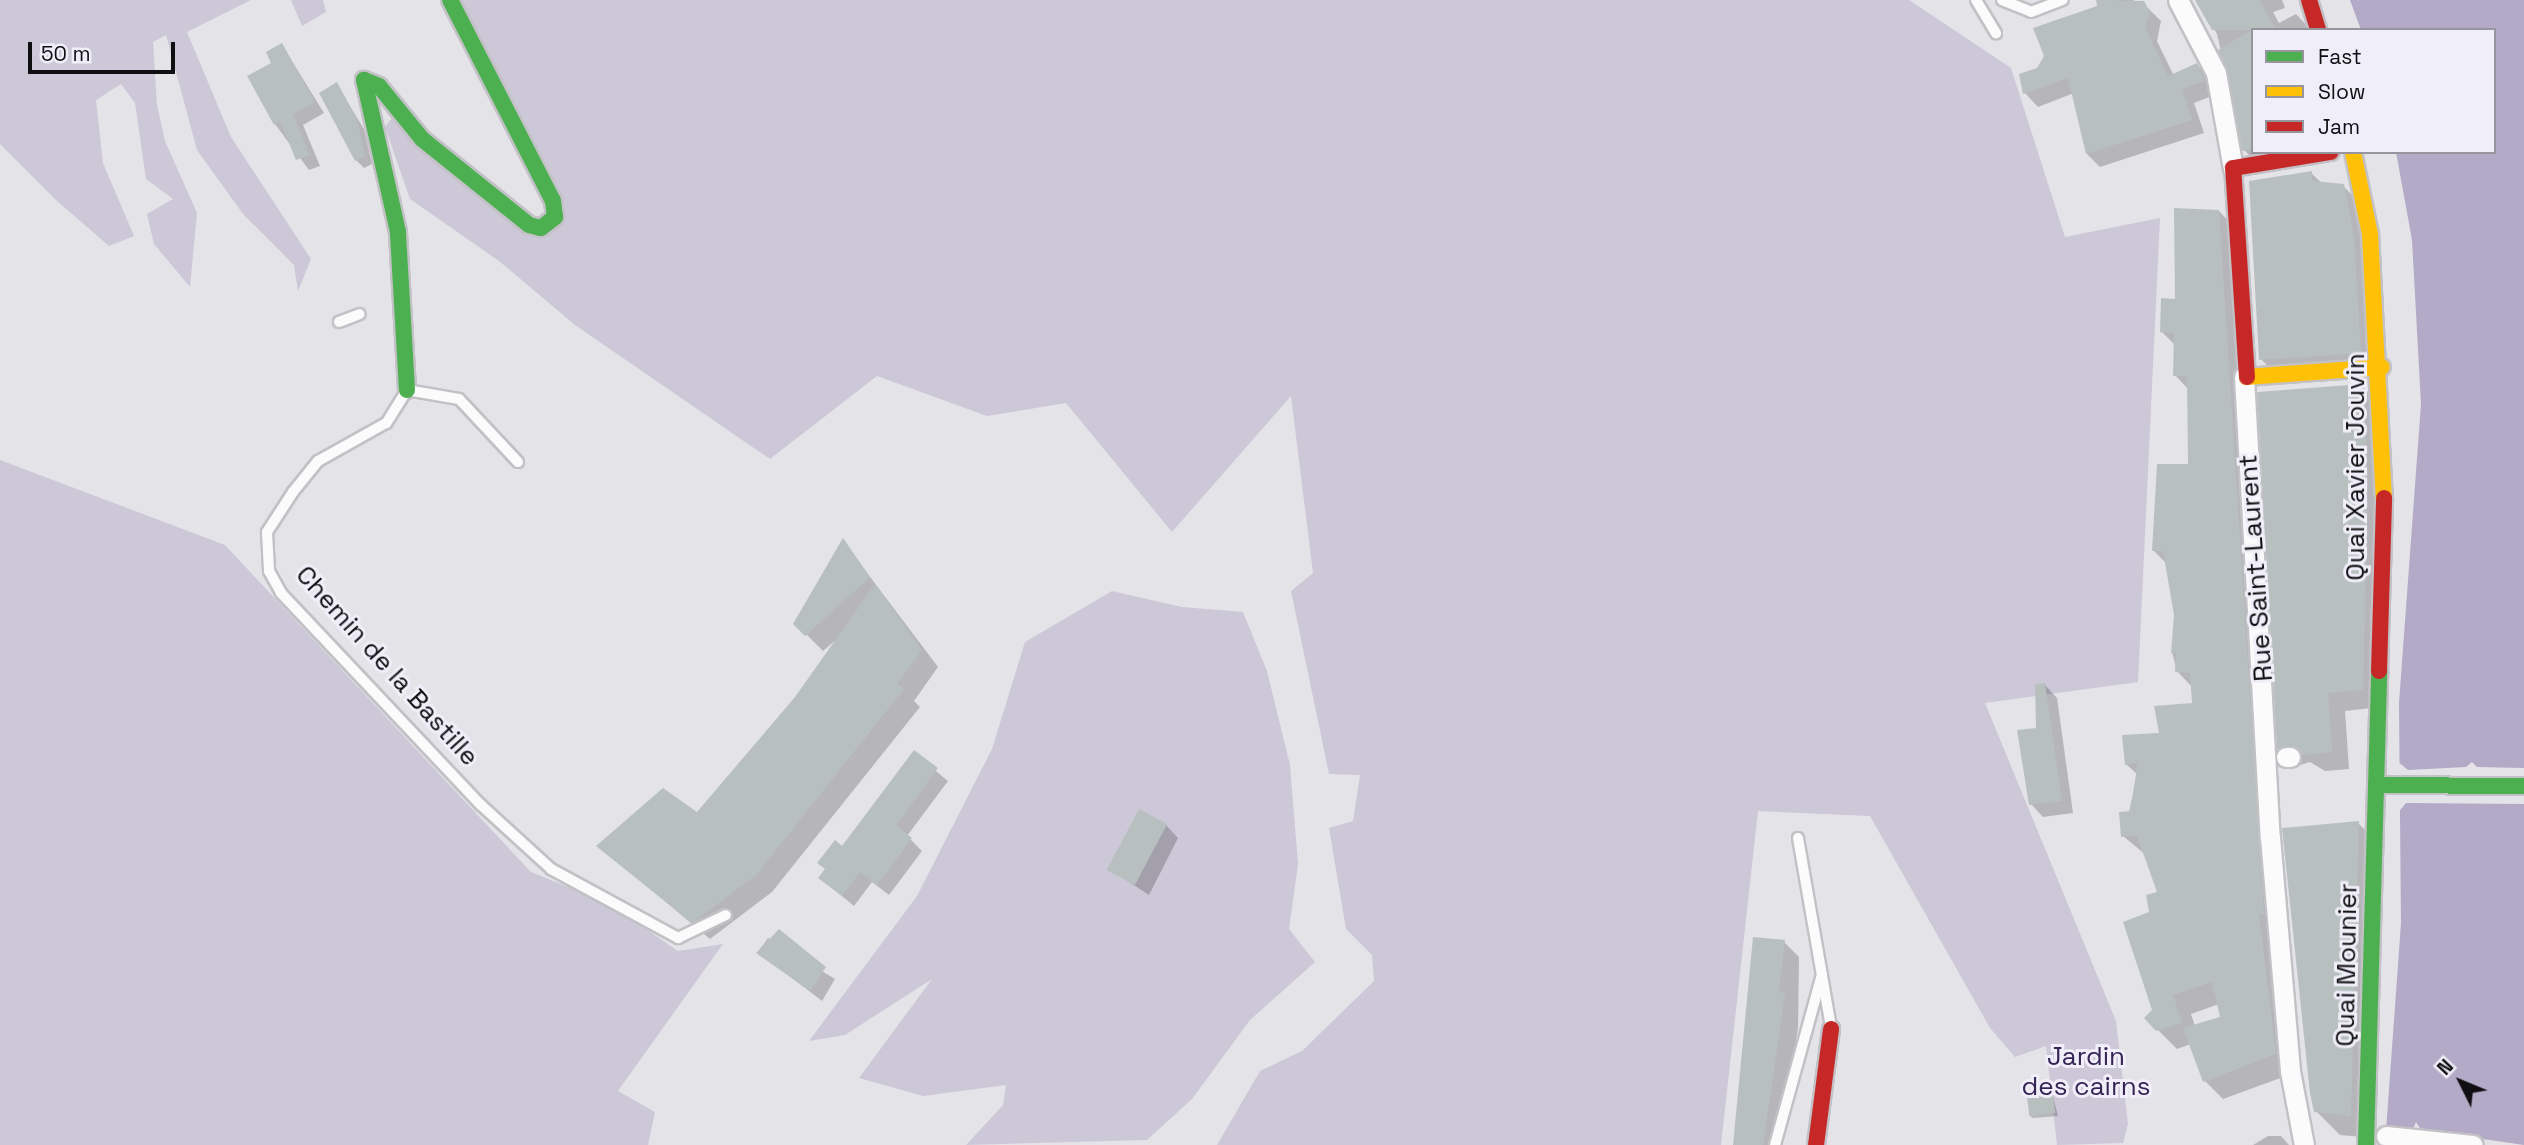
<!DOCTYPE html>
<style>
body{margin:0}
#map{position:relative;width:2524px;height:1145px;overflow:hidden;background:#e4e3e8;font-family:"Space Grotesk",sans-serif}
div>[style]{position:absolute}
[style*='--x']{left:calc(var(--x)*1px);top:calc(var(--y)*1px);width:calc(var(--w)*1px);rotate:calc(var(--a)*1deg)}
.green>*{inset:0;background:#ccc8d8}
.water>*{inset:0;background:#b2aac6}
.pier>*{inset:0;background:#e4e3e8}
.shadow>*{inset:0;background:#0003}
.building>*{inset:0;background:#b8c0bf;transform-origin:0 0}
.roads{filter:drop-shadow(2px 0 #c2c1c5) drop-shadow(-2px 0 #c2c1c5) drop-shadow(0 2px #c2c1c5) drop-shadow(0 -2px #c2c1c5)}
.lane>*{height:10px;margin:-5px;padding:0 5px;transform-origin:5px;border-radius:5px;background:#fbfbfc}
.street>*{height:19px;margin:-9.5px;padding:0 9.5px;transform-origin:9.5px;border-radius:9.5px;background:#fbfbfc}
.fast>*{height:16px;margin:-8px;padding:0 8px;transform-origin:8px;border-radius:8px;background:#4caf50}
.slow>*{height:16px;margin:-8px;padding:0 8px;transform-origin:8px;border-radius:8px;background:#ffc107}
.jam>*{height:16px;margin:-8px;padding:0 8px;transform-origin:8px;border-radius:8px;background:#c62828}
span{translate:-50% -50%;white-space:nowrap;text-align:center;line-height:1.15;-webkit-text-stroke:6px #f0eef8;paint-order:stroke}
.street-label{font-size:26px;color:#0f0e11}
.park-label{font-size:26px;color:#362455}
.legend{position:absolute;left:2251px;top:28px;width:245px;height:126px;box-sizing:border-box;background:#f0eef8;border:2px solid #96949c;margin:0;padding:9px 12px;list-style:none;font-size:21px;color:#0f0e11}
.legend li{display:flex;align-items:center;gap:14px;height:35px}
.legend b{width:35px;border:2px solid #96949c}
.north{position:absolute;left:2426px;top:1047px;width:70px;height:70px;-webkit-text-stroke:5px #f0eef8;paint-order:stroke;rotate:313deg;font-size:19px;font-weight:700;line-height:28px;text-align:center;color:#0f0e11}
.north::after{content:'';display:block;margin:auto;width:24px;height:32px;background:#0f0e11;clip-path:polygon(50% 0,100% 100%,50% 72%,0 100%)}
.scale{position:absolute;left:28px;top:42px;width:147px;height:32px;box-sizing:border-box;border:4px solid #0f0e11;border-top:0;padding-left:9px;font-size:21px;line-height:24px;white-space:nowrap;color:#0f0e11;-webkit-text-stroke:5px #f0eef8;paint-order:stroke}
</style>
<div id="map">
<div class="green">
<div style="clip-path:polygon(0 0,251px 0,187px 32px,231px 137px,311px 259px,298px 291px,294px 265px,243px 214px,197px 150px,166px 35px,153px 42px,157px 105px,165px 141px,197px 213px,190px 287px,154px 244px,147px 214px,173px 199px,146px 179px,135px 103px,121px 84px,96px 100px,103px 163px,134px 236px,109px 246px,56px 200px,0 144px)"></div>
<div style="clip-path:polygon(291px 0,323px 0,326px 12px,302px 26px)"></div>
<div style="clip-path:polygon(450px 0,1909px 0,2011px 68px,2065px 237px,2160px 218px,2138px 682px,1985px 703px,2116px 1021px,2128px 1124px,2123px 1143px,2057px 1145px,2046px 1046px,2015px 1057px,1990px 1028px,1870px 816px,1758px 811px,1721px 1145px,1217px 1145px,1260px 1071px,1302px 1051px,1374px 981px,1372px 955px,1346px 929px,1329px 828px,1353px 821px,1360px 775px,1329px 774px,1291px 591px,1313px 573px,1291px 396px,1172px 532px,1066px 403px,987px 416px,877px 376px,770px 459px,575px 325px,499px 261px,410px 199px,385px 127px,391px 119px,529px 225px,555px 217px)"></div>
<div style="clip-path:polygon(0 460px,225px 545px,531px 872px,608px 903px,678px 951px,723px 944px,618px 1091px,655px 1112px,648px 1145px,0 1145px)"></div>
<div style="clip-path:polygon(1112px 591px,1182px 607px,1243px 612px,1267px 671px,1290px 765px,1298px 864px,1289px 929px,1315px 962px,1250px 1020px,1192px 1099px,1147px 1140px,966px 1145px,1003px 1105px,1006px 1085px,923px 1096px,859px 1078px,932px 979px,845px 1035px,809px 1041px,917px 896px,992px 749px,1025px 642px)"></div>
</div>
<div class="water">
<div style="clip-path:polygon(2350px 0,2524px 0,2524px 1145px,2385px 1145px,2401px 923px,2399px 703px,2421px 404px,2412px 240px,2396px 152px,2494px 152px,2494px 30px,2361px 30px)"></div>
</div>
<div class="pier">
<div style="clip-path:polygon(2397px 761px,2408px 770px,2466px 767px,2472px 762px,2477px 767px,2524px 768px,2524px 804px,2406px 803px,2397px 814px)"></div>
<div style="clip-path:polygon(2416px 1122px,2421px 1130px,2524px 1145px,2385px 1145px,2387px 1126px,2413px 1129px)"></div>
</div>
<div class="shadow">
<div style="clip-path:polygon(2097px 0,2133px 0,2148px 8px,2161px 21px,2157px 41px,2174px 76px,2197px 65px,2210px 78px,2217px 94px,2194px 103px,2204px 133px,2100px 167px,2087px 154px,2074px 93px,2038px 107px,2025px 93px,2038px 70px,2099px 8px)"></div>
<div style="clip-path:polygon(2198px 0,2282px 0,2285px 8px,2273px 12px,2279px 23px,2296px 14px,2311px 30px,2253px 30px,2253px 152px,2264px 170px,2244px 150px,2217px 34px)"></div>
<div style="clip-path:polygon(282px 45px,324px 113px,303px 125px,320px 166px,309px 170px,275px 124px,274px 64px)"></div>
<div style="clip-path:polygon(337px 85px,364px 129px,372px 164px,364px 168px,356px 160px)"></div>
<div style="clip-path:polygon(2311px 173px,2323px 184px,2343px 186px,2364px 207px,2381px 373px,2281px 380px,2261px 359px)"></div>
<div style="clip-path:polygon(evenodd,2219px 211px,2237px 230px,2294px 1073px,2223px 1099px,2205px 1081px,2191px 1044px,2177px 1049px,2146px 1018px,2154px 1010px,2151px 913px,2159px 894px,2146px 855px,2123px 836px,2138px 775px,2126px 764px,2193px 705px,2192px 687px,2177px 671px,2172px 652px,2176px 615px,2167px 564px,2154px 551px,2189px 465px,2189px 390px,2175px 375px,2175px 345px,2162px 332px,2219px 211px,2219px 1004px,2222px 1019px,2195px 1026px,2191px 1014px,2219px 1004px)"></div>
<div style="clip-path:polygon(2362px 386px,2380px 404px,2380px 707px,2345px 711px,2349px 769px,2325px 771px,2310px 762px,2297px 766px,2279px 748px)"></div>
<div style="clip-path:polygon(843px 541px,938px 667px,914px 701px,920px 707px,772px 892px,710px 939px,599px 846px,698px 814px,797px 698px,837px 639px,823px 651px,796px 624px)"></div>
<div style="clip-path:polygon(2045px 685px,2057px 698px,2073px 813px,2043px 817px,2031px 804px)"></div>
<div style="clip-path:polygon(914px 753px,948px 781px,907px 836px,922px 851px,889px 895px,872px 882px,854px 906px,820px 878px)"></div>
<div style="clip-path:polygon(2358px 823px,2382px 847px,2374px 1138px,2340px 1135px,2316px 1111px,2284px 830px)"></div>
<div style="clip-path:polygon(1166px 825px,1178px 838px,1149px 895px,1109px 869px)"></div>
<div style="clip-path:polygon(768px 938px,835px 979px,822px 1001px,758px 952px)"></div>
<div style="clip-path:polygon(1784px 942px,1799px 957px,1798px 1027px,1781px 1145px,1734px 1145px)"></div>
<div style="clip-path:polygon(2051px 1089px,2058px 1116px,2033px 1118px,2029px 1115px)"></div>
<div style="clip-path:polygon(2268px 1136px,2281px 1136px,2289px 1145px,2253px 1145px)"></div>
</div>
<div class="building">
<div style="clip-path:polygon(2096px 0,2144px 1px,2150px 12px,2145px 27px,2168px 76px,2197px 63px,2205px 81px,2182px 89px,2192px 120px,2086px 154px,2068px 78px,2023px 94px,2019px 74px,2037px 68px,2044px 56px,2033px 28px,2097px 6px)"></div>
<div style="clip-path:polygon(2195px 0,2259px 0,2276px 30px,2253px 30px,2253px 149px,2242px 151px,2228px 71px,2218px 50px,2252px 30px,2212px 30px)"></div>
<div style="clip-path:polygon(282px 43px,315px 102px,293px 114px,310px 155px,296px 160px,280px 121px,274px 125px,247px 76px,271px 63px,266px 52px)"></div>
<div style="clip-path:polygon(337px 82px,357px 119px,365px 156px,355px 161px,319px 93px)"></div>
<div style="clip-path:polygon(2312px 171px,2312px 181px,2344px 184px,2354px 236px,2361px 353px,2259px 360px,2249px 181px)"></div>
<div style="clip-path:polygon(2174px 208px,2219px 210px,2264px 914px,2259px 914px,2276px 1054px,2203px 1082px,2183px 1028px,2220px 1017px,2212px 982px,2173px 995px,2182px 1023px,2156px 1031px,2144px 1018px,2152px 1010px,2123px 922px,2149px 912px,2146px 895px,2157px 892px,2137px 836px,2121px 837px,2119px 812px,2130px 811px,2138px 762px,2125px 765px,2122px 735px,2159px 733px,2154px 706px,2192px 703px,2190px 673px,2175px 672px,2176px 653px,2171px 653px,2174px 615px,2163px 551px,2152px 551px,2157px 464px,2188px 464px,2187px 376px,2173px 376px,2174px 333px,2160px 332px,2161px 298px,2175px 299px)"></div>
<div style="clip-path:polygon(2363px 384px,2368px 482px,2363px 690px,2328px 693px,2332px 752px,2302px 755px,2291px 745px,2277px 749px,2257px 392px)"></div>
<div style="clip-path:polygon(843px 538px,870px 577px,805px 636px,793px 624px)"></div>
<div style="clip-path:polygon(875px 584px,922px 650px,897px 684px,904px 689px,756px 875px,692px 923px,596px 846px,663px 788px,697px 812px,795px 697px)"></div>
<div style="clip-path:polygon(2045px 683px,2062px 801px,2029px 805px,2017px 730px,2036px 728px,2035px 684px)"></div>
<div style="clip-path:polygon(914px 750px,938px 768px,896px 825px,912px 838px,877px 885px,860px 872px,842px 896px,818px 878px,825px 869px,817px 863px,835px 840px,842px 846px)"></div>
<div style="left:1139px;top:809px;width:32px;height:69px;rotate:28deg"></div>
<div style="clip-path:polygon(2359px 821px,2351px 1116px,2314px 1112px,2310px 1093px,2282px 828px)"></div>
<div style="clip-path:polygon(779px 929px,826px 967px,810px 991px,756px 953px)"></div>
<div style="clip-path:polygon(1753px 937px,1785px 940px,1779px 992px,1785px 993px,1763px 1145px,1733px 1145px)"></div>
<div style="left:2052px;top:1087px;width:26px;height:26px;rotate:83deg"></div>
</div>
<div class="roads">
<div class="lane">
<div style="--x:1976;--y:0;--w:39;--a:59"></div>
<div style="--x:2002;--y:0;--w:31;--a:22"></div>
<div style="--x:2031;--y:12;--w:34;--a:-21"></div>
<div style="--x:339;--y:322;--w:22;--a:-21"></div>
<div style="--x:518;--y:462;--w:86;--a:-133.1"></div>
<div style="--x:459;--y:399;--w:53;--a:-170.2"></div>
<div style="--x:407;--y:390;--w:39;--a:122"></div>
<div style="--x:386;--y:423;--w:78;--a:150.8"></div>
<div style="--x:318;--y:461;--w:40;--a:129"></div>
<div style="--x:293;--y:492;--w:48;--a:123"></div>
<div style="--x:267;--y:532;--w:39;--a:87"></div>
<div style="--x:269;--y:571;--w:25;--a:61"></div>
<div style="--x:281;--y:593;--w:291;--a:46.7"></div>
<div style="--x:481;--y:805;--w:95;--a:42.4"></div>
<div style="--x:551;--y:869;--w:145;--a:28.5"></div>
<div style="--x:678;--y:938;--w:53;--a:-25.6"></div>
<div style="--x:1798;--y:838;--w:193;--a:80.1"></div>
<div style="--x:1775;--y:1145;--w:177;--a:-74.6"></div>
</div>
<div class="street">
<div style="--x:2178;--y:0;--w:82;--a:62.5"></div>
<div style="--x:2216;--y:73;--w:97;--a:79.9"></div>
<div style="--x:2244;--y:377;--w:461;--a:86.8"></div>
<div style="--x:2270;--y:837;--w:235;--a:85.1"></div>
<div style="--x:2290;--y:1071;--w:75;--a:79.3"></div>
<div style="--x:2286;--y:757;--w:4;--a:0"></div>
<div style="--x:2386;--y:1136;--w:87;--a:5.9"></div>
</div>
<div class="fast">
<div style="--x:407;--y:390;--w:158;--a:-93.3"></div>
<div style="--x:398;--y:232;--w:156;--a:-102.6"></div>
<div style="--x:364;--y:80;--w:16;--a:22"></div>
<div style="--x:379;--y:86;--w:68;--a:50.9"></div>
<div style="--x:422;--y:139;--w:137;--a:38.8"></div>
<div style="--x:529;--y:225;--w:12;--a:14"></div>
<div style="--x:541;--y:228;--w:18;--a:-38"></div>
<div style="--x:555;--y:217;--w:16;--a:-97"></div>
<div style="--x:553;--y:201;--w:226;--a:-117.1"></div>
<div style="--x:2376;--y:785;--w:148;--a:0.4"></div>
<div style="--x:2366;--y:1145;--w:474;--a:-88.4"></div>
</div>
<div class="slow">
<div style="--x:2353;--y:152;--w:84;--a:78.3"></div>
<div style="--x:2370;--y:234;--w:264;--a:87"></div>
<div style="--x:2247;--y:377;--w:135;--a:-4.2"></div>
</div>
<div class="jam">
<div style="--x:2309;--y:0;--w:31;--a:73"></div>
<div style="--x:2247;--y:377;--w:209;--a:-93.8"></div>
<div style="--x:2233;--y:168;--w:99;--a:-9.3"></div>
<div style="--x:2379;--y:671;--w:173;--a:-88.3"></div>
<div style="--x:1816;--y:1145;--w:117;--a:-82.6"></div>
</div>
</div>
<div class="street-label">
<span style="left:2356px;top:467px;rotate:-90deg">Quai Xavier Jouvin</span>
<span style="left:2256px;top:568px;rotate:-94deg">Rue Saint-Laurent</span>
<span style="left:387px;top:666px;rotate:48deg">Chemin de la Bastille</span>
<span style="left:2347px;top:965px;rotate:-89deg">Quai Mounier</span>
</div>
<div class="park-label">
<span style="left:2086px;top:1072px">Jardin<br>des cairns</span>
</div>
<ul class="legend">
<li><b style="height:9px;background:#4caf50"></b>Fast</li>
<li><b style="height:9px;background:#ffc107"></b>Slow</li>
<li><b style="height:9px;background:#c62828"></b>Jam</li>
</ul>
<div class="north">N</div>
<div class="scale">50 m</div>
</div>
